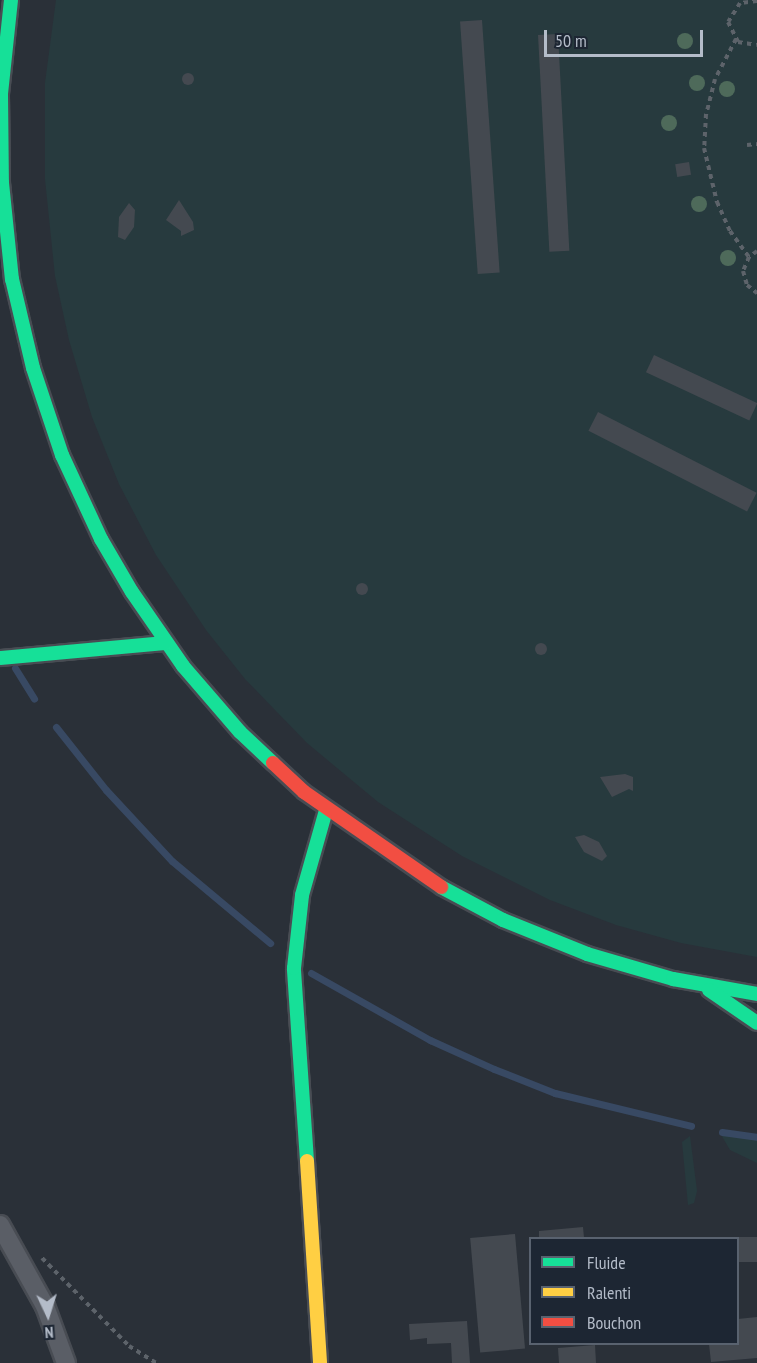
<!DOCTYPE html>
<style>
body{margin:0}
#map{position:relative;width:757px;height:1363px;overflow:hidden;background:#2a3038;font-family:"PT Sans Narrow",sans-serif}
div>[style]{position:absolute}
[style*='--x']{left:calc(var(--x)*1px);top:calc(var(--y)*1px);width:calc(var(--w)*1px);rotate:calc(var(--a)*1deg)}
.green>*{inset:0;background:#273a3e}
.stream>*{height:7px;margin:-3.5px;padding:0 3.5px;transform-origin:3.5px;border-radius:3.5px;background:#384963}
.building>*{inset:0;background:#444950;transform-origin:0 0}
.round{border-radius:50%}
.path>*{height:4px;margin-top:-2px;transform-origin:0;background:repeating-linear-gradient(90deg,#5d636a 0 4.5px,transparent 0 9px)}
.roads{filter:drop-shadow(2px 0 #484c53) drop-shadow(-2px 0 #484c53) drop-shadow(0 2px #484c53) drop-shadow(0 -2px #484c53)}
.street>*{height:18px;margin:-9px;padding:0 9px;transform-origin:9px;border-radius:9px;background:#5a5e66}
.fast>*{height:14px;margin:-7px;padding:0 7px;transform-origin:7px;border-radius:7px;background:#16e098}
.slow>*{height:14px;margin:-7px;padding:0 7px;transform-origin:7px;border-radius:7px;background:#ffcf43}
.jam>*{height:14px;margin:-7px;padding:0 7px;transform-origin:7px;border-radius:7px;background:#f24e42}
.trees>*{width:16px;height:16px;margin:-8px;border-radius:50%;background:#4e6a5a}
span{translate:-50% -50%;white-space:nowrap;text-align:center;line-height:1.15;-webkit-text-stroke:4.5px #1d2633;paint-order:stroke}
.legend{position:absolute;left:529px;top:1237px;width:210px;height:108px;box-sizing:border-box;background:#1d2633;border:2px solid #59626f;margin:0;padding:8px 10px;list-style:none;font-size:18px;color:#b4bcc9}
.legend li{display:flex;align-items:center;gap:12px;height:30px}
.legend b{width:30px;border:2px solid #59626f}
.north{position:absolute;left:18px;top:1285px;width:60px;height:60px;-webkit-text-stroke:4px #1d2633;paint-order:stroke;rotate:176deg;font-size:16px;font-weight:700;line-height:24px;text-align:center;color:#b4bcc9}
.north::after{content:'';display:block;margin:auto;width:21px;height:27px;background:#b4bcc9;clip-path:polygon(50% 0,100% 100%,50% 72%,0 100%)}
.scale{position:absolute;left:544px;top:30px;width:159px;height:27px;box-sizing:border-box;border:3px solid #b4bcc9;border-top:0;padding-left:8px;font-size:18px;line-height:21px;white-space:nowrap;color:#b4bcc9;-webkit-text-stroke:4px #1d2633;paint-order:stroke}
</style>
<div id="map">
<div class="green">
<div style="clip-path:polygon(56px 0,757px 0,757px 957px,681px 943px,616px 925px,550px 900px,462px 856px,378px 802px,307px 743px,245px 679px,206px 630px,156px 555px,119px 484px,92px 417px,69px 340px,55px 276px,45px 179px,45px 83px)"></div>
<div style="clip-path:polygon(720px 1133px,757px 1139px,757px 1163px,730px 1150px)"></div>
<div style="clip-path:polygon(690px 1136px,697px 1191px,694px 1203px,688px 1205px,682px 1142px)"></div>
</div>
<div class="stream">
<div style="--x:15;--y:668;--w:36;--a:58"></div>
<div style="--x:56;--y:727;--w:80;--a:51.6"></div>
<div style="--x:106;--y:790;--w:97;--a:47.1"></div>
<div style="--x:172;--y:861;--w:128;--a:39.9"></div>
<div style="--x:311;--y:973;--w:137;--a:29.4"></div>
<div style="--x:430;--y:1040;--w:70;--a:24.4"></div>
<div style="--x:494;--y:1069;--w:66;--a:21.5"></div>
<div style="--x:555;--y:1093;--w:140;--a:13.6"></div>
<div style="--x:722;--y:1132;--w:35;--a:8"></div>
</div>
<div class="building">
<div style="left:482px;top:20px;width:253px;height:22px;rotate:86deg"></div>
<div style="left:558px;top:34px;width:217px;height:20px;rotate:87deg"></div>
<div class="round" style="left:182px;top:73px;width:12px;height:12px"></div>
<div style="left:689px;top:162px;width:13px;height:14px;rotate:81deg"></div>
<div style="clip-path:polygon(179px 200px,193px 222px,194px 230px,181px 236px,181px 231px,166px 220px)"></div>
<div style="clip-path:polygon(129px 203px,135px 210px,134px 227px,125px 240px,118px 237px,119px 217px)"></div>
<div style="left:654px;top:355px;width:114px;height:19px;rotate:25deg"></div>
<div style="left:598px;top:412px;width:178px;height:21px;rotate:27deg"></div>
<div class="round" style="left:356px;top:583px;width:12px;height:12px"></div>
<div class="round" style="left:535px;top:643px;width:12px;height:12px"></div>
<div style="clip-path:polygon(625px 774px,633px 777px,633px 791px,629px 789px,612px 797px,600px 777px)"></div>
<div style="clip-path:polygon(584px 835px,599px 842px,607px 856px,602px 861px,584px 852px,575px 837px)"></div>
<div style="clip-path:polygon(583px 1227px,584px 1238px,539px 1238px,539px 1231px)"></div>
<div style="left:515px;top:1234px;width:115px;height:45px;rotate:85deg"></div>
<div style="left:757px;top:1237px;width:25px;height:19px;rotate:90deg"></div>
<div style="clip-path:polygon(757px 1317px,757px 1358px,711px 1362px,709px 1344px,738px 1344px,738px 1319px)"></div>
<div style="clip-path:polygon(467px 1321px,470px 1363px,452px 1363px,451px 1343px,427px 1344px,427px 1338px,410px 1340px,409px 1324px)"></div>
<div style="clip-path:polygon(595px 1345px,596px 1363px,559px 1363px,558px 1348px)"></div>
</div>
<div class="path">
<div style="--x:757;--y:1;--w:17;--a:173"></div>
<div style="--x:740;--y:3;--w:22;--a:122"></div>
<div style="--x:728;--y:22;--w:22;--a:63"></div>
<div style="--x:738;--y:42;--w:19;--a:9"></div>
<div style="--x:736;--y:39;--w:45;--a:117.7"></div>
<div style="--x:715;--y:79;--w:36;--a:104"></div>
<div style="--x:706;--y:114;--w:34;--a:93"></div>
<div style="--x:704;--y:148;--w:56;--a:76.5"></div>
<div style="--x:717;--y:202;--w:32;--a:66"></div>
<div style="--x:730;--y:231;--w:32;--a:54"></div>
<div style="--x:747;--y:145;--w:10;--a:-6"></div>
<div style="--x:757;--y:251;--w:10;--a:143"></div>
<div style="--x:749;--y:257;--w:15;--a:113"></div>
<div style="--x:743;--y:271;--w:15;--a:74"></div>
<div style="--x:747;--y:285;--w:13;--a:39"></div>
<div style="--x:42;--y:1258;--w:124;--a:45.3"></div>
<div style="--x:129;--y:1346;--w:32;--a:32"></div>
</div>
<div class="roads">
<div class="street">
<div style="--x:0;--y:1225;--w:93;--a:60.9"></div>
<div style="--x:45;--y:1306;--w:61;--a:69.8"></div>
</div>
<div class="fast">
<div style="--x:11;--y:0;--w:95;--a:96.1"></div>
<div style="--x:1;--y:94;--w:89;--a:89.4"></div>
<div style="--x:2;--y:183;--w:97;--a:84.1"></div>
<div style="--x:12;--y:279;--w:91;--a:76.7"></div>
<div style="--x:33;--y:368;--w:92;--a:71.6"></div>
<div style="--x:62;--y:455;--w:93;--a:65.1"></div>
<div style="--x:101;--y:539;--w:61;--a:59.7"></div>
<div style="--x:132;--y:592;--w:90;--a:55.4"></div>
<div style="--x:183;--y:666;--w:87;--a:49.2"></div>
<div style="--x:240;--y:732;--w:45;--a:43.2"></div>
<div style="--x:0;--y:658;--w:167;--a:-5.2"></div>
<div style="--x:441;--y:887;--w:70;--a:28"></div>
<div style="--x:503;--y:920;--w:91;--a:22"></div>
<div style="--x:587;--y:954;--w:90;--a:16.2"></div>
<div style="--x:673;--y:979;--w:85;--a:10.1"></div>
<div style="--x:709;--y:990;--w:58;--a:34.5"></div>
<div style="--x:307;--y:1161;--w:193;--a:-93.9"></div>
<div style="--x:294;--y:968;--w:73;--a:-83.7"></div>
<div style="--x:302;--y:895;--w:88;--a:-74.2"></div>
</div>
<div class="slow">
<div style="--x:307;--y:1161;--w:202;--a:86.3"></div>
</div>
<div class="jam">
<div style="--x:273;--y:763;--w:42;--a:43.1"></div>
<div style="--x:304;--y:792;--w:167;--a:34.7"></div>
</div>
</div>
<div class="trees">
<div style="left:685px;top:41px"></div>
<div style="left:697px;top:83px"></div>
<div style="left:727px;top:89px"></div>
<div style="left:669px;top:123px"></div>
<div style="left:699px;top:204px"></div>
<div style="left:728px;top:258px"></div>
</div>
<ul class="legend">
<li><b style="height:8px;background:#16e098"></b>Fluide</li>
<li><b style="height:8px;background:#ffcf43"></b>Ralenti</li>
<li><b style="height:8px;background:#f24e42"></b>Bouchon</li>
</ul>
<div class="north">N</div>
<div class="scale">50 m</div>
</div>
